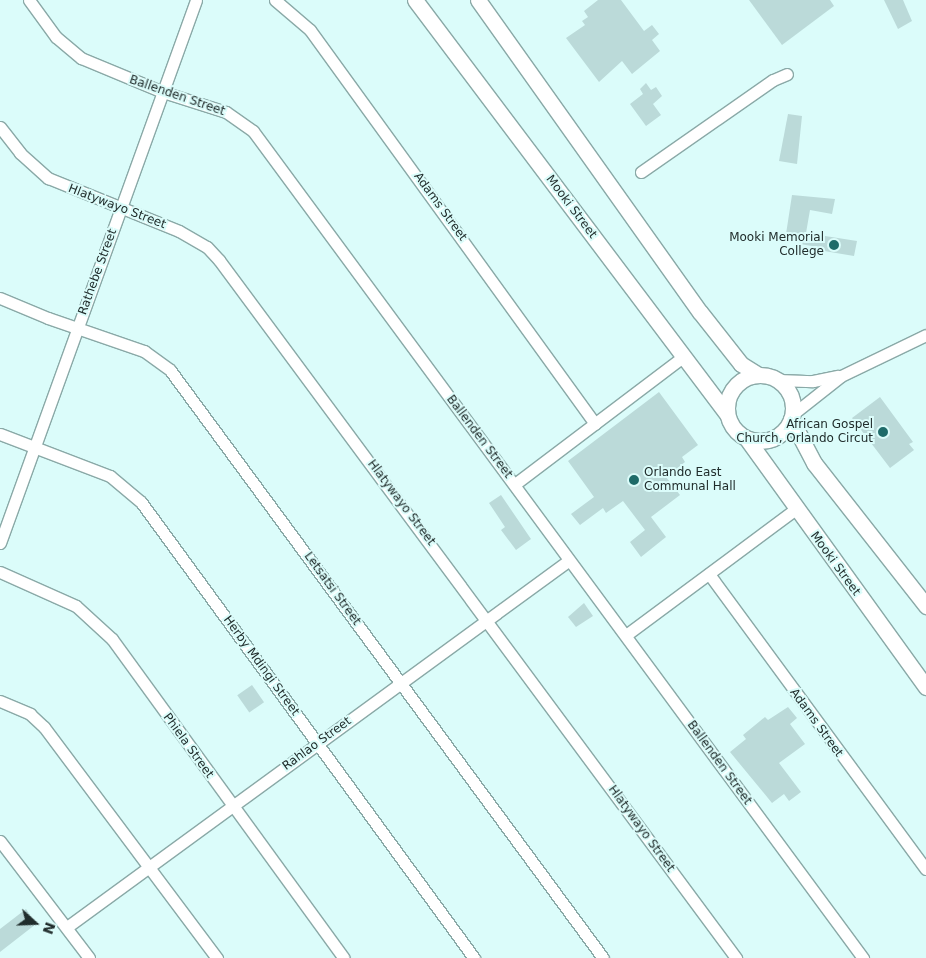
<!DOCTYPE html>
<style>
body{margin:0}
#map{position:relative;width:926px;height:958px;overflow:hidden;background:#dbfcfa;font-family:"DejaVu Sans",sans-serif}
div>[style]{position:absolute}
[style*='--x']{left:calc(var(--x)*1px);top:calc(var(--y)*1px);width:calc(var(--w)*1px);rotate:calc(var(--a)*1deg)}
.building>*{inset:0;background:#bbdad9;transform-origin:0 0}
.roads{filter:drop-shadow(1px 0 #8aa9a7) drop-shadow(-1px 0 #8aa9a7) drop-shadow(0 1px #8aa9a7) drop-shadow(0 -1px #8aa9a7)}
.minor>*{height:11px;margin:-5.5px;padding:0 5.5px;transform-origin:5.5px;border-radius:5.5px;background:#fff}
.major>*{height:15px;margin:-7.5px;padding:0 7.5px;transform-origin:7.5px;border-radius:7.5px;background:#fff}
.major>.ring{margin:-7.5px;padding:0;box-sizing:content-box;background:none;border:15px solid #fff;border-radius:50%}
.dots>*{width:14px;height:14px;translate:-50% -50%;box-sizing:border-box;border:2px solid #dbfcfa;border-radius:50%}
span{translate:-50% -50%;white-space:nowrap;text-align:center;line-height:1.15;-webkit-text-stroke:4px #dbfcfa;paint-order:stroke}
.street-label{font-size:12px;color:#212d2c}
.poi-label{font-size:12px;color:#212d2c}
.right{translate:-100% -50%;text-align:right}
.left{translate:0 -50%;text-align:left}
.north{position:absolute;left:10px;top:898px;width:50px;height:50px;-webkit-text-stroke:4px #dbfcfa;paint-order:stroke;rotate:110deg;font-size:14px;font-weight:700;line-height:20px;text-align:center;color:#212d2c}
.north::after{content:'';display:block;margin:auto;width:18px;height:22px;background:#212d2c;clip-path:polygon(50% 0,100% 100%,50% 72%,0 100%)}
</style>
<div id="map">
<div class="building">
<div style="clip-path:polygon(598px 0,621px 0,644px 31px,652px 25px,659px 34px,652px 40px,660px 51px,632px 74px,622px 61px,599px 82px,566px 38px,585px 25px,582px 21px,588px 17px,584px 11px)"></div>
<div style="clip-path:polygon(749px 0,830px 0,834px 6px,782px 45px)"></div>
<div style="clip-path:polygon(884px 0,903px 0,912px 21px,898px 29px)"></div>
<div style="clip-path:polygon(646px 83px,651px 90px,656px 87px,662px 96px,653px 104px,661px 115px,646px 126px,630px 104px,643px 94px,640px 89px)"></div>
<div style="clip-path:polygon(788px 114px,802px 116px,797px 164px,779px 161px)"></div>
<div style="clip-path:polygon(792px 195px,835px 199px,832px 214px,810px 210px,806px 233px,857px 241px,854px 256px,812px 249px,812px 246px,800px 244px,800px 239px,786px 234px)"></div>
<div style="clip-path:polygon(659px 392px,698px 445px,682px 457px,685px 462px,666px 477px,680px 495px,651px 517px,666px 537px,641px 557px,630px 542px,645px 530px,623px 501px,606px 513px,603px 508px,580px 525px,571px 514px,594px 497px,568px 461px)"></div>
<div style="clip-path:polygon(880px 397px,913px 442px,909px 444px,914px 450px,890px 468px,852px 418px)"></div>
<div style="clip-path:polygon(501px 495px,531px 539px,516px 550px,501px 530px,505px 527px,489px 503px)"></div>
<div style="clip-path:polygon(584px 603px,593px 616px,576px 627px,568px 617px)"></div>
<div style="left:252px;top:685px;width:21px;height:18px;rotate:55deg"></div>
<div style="clip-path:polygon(788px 707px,797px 718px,790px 724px,805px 744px,779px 763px,801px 792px,789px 801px,784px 794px,772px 803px,730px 752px,746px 739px,743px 735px,765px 717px,768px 720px)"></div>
<div style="clip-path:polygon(26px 909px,36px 924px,0 952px,0 929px)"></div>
</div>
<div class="roads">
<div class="minor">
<div style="--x:29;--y:0;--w:46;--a:53.9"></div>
<div style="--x:56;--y:37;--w:33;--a:40"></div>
<div style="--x:81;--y:58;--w:89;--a:22.5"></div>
<div style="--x:163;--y:92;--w:66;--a:17.6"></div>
<div style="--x:226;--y:112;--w:33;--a:35"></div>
<div style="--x:253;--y:131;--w:1028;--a:53.59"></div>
<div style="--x:275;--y:0;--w:46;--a:40.6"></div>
<div style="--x:310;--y:30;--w:486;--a:54.1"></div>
<div style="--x:0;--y:127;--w:33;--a:52"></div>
<div style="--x:20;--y:153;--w:38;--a:42"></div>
<div style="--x:48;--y:178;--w:141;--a:22"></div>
<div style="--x:179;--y:231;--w:32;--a:30"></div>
<div style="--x:207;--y:247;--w:18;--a:47"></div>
<div style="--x:219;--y:260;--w:869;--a:53.47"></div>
<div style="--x:641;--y:172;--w:161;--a:-34.9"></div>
<div style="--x:773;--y:80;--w:15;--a:-23"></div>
<div style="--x:0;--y:298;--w:52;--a:22.6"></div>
<div style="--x:48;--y:318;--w:102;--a:19"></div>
<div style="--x:144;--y:351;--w:32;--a:36"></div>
<div style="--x:170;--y:370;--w:730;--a:53.63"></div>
<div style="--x:778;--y:380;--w:35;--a:2"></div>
<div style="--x:813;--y:381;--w:25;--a:-12"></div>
<div style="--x:793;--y:414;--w:61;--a:-38.4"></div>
<div style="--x:841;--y:376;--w:94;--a:-25.8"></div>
<div style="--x:0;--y:434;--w:118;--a:20.9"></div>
<div style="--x:110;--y:476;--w:40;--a:40"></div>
<div style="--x:141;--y:502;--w:565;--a:53.86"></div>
<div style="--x:515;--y:484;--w:211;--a:-37.1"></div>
<div style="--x:0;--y:543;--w:577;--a:-70.15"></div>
<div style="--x:0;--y:572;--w:83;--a:24.1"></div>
<div style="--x:76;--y:606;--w:49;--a:42.5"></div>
<div style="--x:112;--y:639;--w:394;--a:54"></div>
<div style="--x:709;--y:574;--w:366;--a:53.7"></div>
<div style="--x:626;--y:635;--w:213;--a:-36.6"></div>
<div style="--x:0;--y:701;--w:33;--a:23"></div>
<div style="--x:30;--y:714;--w:19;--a:43"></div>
<div style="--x:44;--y:727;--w:289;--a:53.2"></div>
<div style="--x:0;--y:841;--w:147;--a:52.7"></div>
<div style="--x:67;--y:927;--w:620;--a:-36.15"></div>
</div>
<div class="major">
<div style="--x:415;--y:0;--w:518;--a:53"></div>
<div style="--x:478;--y:0;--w:383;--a:54.6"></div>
<div style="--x:700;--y:312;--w:66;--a:51.7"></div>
<div style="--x:741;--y:364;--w:19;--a:32"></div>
<div class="ring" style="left:727px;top:375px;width:51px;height:51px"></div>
<div style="--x:791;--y:419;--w:50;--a:62.4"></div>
<div style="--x:814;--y:463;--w:182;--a:51.9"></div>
<div style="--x:747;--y:439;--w:306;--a:54.2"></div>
</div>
</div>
<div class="dots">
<div style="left:834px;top:245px;background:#1e6b69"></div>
<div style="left:883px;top:432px;background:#1e6b69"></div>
<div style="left:634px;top:480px;background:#1e6b69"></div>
</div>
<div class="street-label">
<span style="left:177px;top:96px;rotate:19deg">Ballenden Street</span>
<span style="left:117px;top:207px;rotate:21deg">Hlatywayo Street</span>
<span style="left:440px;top:207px;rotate:54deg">Adams Street</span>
<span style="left:571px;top:207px;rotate:53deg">Mooki Street</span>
<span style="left:98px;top:272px;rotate:-70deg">Rathebe Street</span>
<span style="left:479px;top:437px;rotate:53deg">Ballenden Street</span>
<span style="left:401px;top:503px;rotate:53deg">Hlatywayo Street</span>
<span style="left:835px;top:564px;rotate:54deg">Mooki Street</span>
<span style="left:332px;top:589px;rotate:54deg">Letsatsi Street</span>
<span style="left:261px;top:666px;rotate:54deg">Herby Mdingi Street</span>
<span style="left:816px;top:723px;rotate:54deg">Adams Street</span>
<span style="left:317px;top:744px;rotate:-36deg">Rahlao Street</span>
<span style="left:188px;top:746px;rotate:54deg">Phiela Street</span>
<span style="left:719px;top:763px;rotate:54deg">Ballenden Street</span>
<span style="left:641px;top:829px;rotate:54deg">Hlatywayo Street</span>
</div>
<div class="poi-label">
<span class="right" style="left:824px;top:245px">Mooki Memorial<br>College</span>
<span class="right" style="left:873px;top:432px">African Gospel<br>Church, Orlando Circut</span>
<span class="left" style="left:644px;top:480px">Orlando East<br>Communal Hall</span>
</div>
<div class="north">N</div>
</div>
